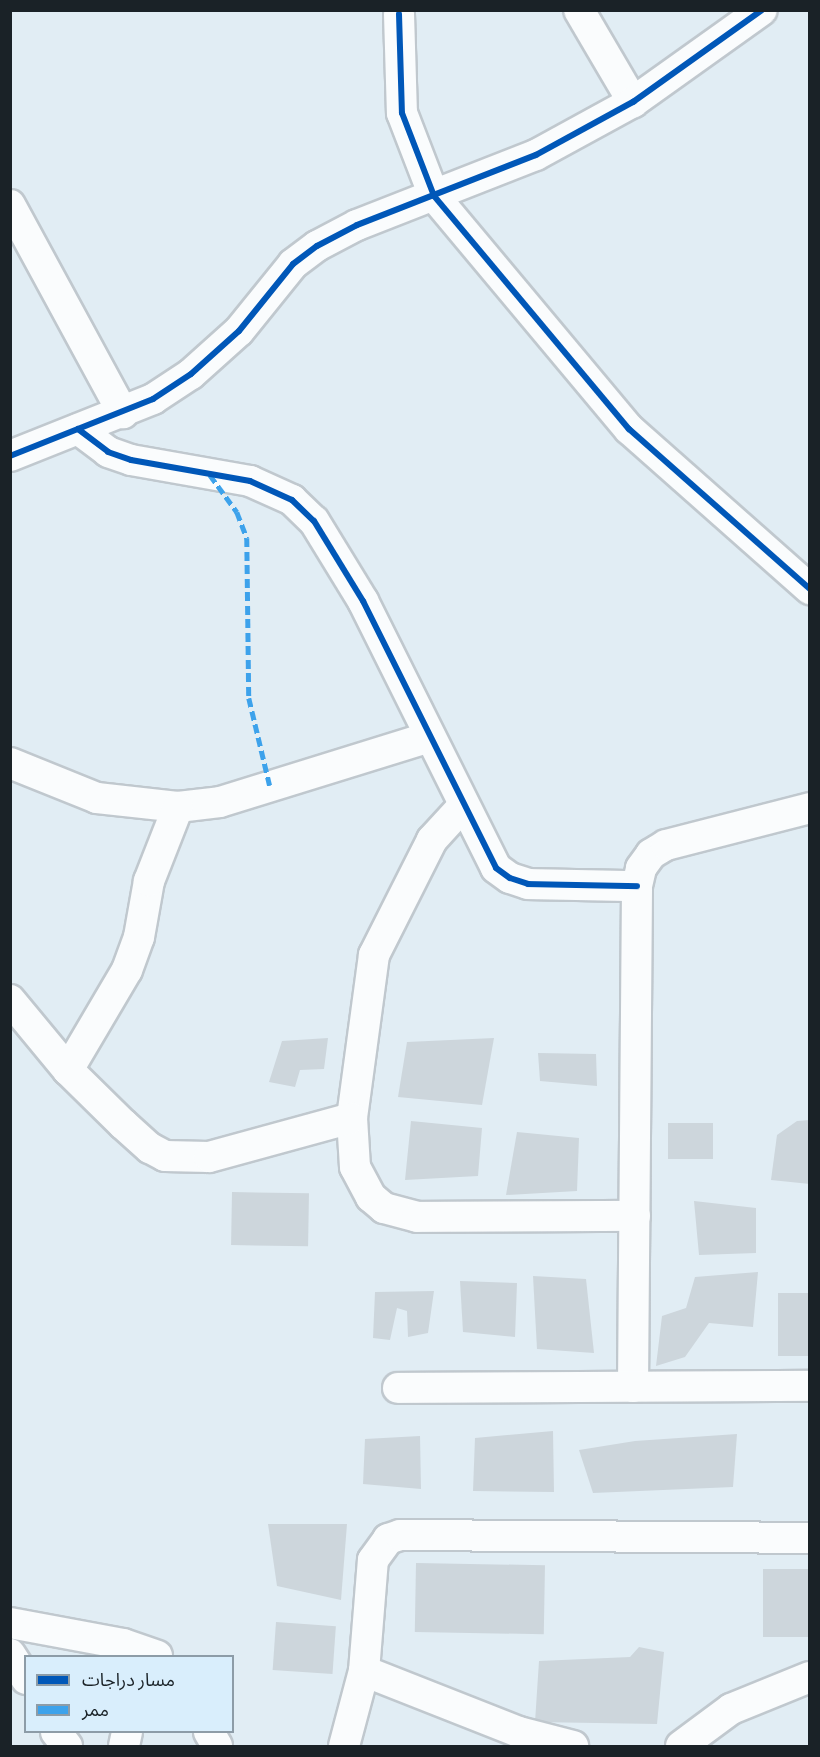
<!DOCTYPE html>
<meta charset="utf-8">
<style>
body{margin:0}
#map{position:relative;width:820px;height:1757px;overflow:hidden;background:#e1edf4;font-family:"Source Sans 3","Noto Sans Arabic",sans-serif}
div>[style]{position:absolute}
[style*='--x']{left:calc(var(--x)*1px);top:calc(var(--y)*1px);width:calc(var(--w)*1px);rotate:calc(var(--a)*1deg)}
.building>*{inset:0;background:#cdd6dc;transform-origin:0 0}
.roads{filter:drop-shadow(2px 0 #c0c8ce) drop-shadow(-2px 0 #c0c8ce) drop-shadow(0 2px #c0c8ce) drop-shadow(0 -2px #c0c8ce)}
.minor>*{height:30px;margin:-15px;padding:0 15px;transform-origin:15px;border-radius:15px;background:#fafcfd}
.quiet>*{height:4.5px;margin-top:-2.25px;transform-origin:0;background:repeating-linear-gradient(90deg,#3da2eb 0 9px,transparent 0 13.5px)}
.cycleway>*{height:6px;margin:-3px;padding:0 3px;transform-origin:3px;border-radius:3px;background:#0057b8}
span{translate:-50% -50%;white-space:nowrap;text-align:center;line-height:1.15;-webkit-text-stroke:4.5px #d9eefc;paint-order:stroke}
.frame{position:absolute;inset:0;border:12px solid #1a2227;pointer-events:none}
.legend{position:absolute;left:24px;top:1655px;width:210px;height:78px;box-sizing:border-box;background:#d9eefc;border:2px solid #8d9ca7;margin:0;padding:8px 10px;list-style:none;font-size:18px;color:#1a2227}
.legend li{display:flex;align-items:center;gap:12px;height:30px}
.legend b{width:30px;border:2px solid #8d9ca7}
</style>
<div id="map">
<div class="building">
<div style="clip-path:polygon(328px 1038px,324px 1069px,300px 1070px,295px 1087px,269px 1082px,282px 1041px)"></div>
<div style="clip-path:polygon(494px 1038px,482px 1105px,398px 1097px,407px 1042px)"></div>
<div style="clip-path:polygon(538px 1053px,596px 1054px,597px 1086px,540px 1081px)"></div>
<div style="clip-path:polygon(810px 1120px,810px 1184px,771px 1180px,777px 1135px,797px 1121px)"></div>
<div style="clip-path:polygon(411px 1121px,482px 1128px,478px 1176px,405px 1180px)"></div>
<div style="left:668px;top:1123px;width:45px;height:36px"></div>
<div style="clip-path:polygon(517px 1132px,579px 1138px,577px 1191px,506px 1195px)"></div>
<div style="left:232px;top:1192px;width:77px;height:53px;rotate:1deg"></div>
<div style="clip-path:polygon(694px 1201px,756px 1208px,756px 1253px,699px 1255px)"></div>
<div style="clip-path:polygon(758px 1272px,753px 1327px,709px 1323px,685px 1357px,656px 1366px,662px 1316px,686px 1308px,695px 1277px)"></div>
<div style="clip-path:polygon(533px 1276px,586px 1279px,594px 1353px,537px 1349px)"></div>
<div style="clip-path:polygon(460px 1281px,517px 1283px,515px 1337px,463px 1332px)"></div>
<div style="clip-path:polygon(434px 1291px,428px 1333px,408px 1337px,407px 1311px,397px 1308px,390px 1340px,373px 1338px,375px 1292px)"></div>
<div style="left:810px;top:1293px;width:63px;height:32px;rotate:90deg"></div>
<div style="clip-path:polygon(553px 1431px,554px 1492px,473px 1491px,475px 1438px)"></div>
<div style="clip-path:polygon(737px 1434px,733px 1487px,593px 1493px,579px 1450px,635px 1441px)"></div>
<div style="clip-path:polygon(420px 1436px,421px 1489px,363px 1484px,365px 1439px)"></div>
<div style="clip-path:polygon(268px 1524px,347px 1524px,341px 1600px,277px 1586px)"></div>
<div style="left:416px;top:1563px;width:129px;height:69px;rotate:1deg"></div>
<div style="left:810px;top:1569px;width:68px;height:47px;rotate:90deg"></div>
<div style="left:276px;top:1622px;width:60px;height:48px;rotate:4deg"></div>
<div style="clip-path:polygon(639px 1647px,664px 1652px,657px 1724px,535px 1722px,539px 1661px,630px 1657px)"></div>
</div>
<div class="roads">
<div class="minor">
<div style="--x:579;--y:10;--w:107;--a:59.6"></div>
<div style="--x:399;--y:14;--w:99;--a:88.3"></div>
<div style="--x:402;--y:113;--w:89;--a:68.9"></div>
<div style="--x:434;--y:196;--w:304;--a:50.1"></div>
<div style="--x:629;--y:429;--w:242;--a:41.5"></div>
<div style="--x:10;--y:205;--w:237;--a:61.5"></div>
<div style="--x:78;--y:429;--w:38;--a:37"></div>
<div style="--x:108;--y:452;--w:24;--a:19"></div>
<div style="--x:131;--y:460;--w:121;--a:10"></div>
<div style="--x:250;--y:481;--w:46;--a:24.3"></div>
<div style="--x:292;--y:500;--w:30;--a:44"></div>
<div style="--x:314;--y:521;--w:94;--a:58.5"></div>
<div style="--x:363;--y:601;--w:298;--a:63.5"></div>
<div style="--x:496;--y:868;--w:17;--a:36"></div>
<div style="--x:510;--y:878;--w:19;--a:18"></div>
<div style="--x:528;--y:884;--w:109;--a:1.1"></div>
<div style="--x:10;--y:456;--w:154;--a:-21.7"></div>
<div style="--x:153;--y:399;--w:45;--a:-33.3"></div>
<div style="--x:191;--y:374;--w:64;--a:-41.9"></div>
<div style="--x:239;--y:331;--w:86;--a:-51.1"></div>
<div style="--x:293;--y:264;--w:30;--a:-37"></div>
<div style="--x:317;--y:246;--w:45;--a:-27.7"></div>
<div style="--x:357;--y:225;--w:192;--a:-21.4"></div>
<div style="--x:536;--y:155;--w:111;--a:-28.7"></div>
<div style="--x:633;--y:102;--w:158;--a:-35.5"></div>
<div style="--x:10;--y:763;--w:94;--a:21.9"></div>
<div style="--x:97;--y:798;--w:81;--a:6.3"></div>
<div style="--x:178;--y:807;--w:42;--a:-6.8"></div>
<div style="--x:220;--y:802;--w:220;--a:-17.2"></div>
<div style="--x:463;--y:806;--w:46;--a:132.4"></div>
<div style="--x:432;--y:840;--w:129;--a:116.8"></div>
<div style="--x:374;--y:955;--w:164;--a:97.7"></div>
<div style="--x:352;--y:1118;--w:49;--a:86.5"></div>
<div style="--x:355;--y:1167;--w:34;--a:62"></div>
<div style="--x:371;--y:1197;--w:17;--a:40"></div>
<div style="--x:384;--y:1208;--w:34;--a:15"></div>
<div style="--x:417;--y:1217;--w:218;--a:-0.3"></div>
<div style="--x:10;--y:1000;--w:91;--a:50.4"></div>
<div style="--x:68;--y:1070;--w:77;--a:44.5"></div>
<div style="--x:123;--y:1124;--w:36;--a:42"></div>
<div style="--x:150;--y:1148;--w:17;--a:28"></div>
<div style="--x:165;--y:1156;--w:44;--a:1.3"></div>
<div style="--x:209;--y:1157;--w:148;--a:-15.3"></div>
<div style="--x:68;--y:1070;--w:116;--a:-59.5"></div>
<div style="--x:127;--y:970;--w:35;--a:-70"></div>
<div style="--x:139;--y:937;--w:57;--a:-79.9"></div>
<div style="--x:149;--y:881;--w:79;--a:-68.6"></div>
<div style="--x:633;--y:1387;--w:501;--a:-89.54"></div>
<div style="--x:637;--y:886;--w:18;--a:-77"></div>
<div style="--x:641;--y:868;--w:17;--a:-54"></div>
<div style="--x:651;--y:854;--w:17;--a:-31"></div>
<div style="--x:666;--y:845;--w:149;--a:-14.4"></div>
<div style="--x:398;--y:1388;--w:412;--a:-0.3"></div>
<div style="--x:10;--y:1623;--w:115;--a:10.5"></div>
<div style="--x:123;--y:1644;--w:36;--a:19"></div>
<div style="--x:10;--y:1654;--w:30;--a:57"></div>
<div style="--x:364;--y:1671;--w:167;--a:21.5"></div>
<div style="--x:519;--y:1732;--w:56;--a:14.5"></div>
<div style="--x:56;--y:1732;--w:18;--a:52"></div>
<div style="--x:209;--y:1732;--w:16;--a:60"></div>
<div style="--x:124;--y:1746;--w:14;--a:-78"></div>
<div style="--x:344;--y:1746;--w:78;--a:-75.1"></div>
<div style="--x:364;--y:1671;--w:111;--a:-85.4"></div>
<div style="--x:373;--y:1560;--w:26;--a:-54"></div>
<div style="--x:388;--y:1539;--w:13;--a:-18"></div>
<div style="--x:400;--y:1535;--w:410;--a:0.4"></div>
<div style="--x:681;--y:1746;--w:62;--a:-36.5"></div>
<div style="--x:731;--y:1709;--w:85;--a:-22.1"></div>
</div>
</div>
<div class="quiet">
<div style="--x:210;--y:475;--w:46;--a:53.9"></div>
<div style="--x:237;--y:512;--w:28;--a:69"></div>
<div style="--x:247;--y:538;--w:160;--a:89.3"></div>
<div style="--x:249;--y:698;--w:90;--a:76.6"></div>
</div>
<div class="cycleway">
<div style="--x:399;--y:14;--w:99;--a:88.3"></div>
<div style="--x:402;--y:113;--w:89;--a:68.9"></div>
<div style="--x:434;--y:196;--w:304;--a:50.1"></div>
<div style="--x:629;--y:429;--w:242;--a:41.5"></div>
<div style="--x:78;--y:429;--w:38;--a:37"></div>
<div style="--x:108;--y:452;--w:24;--a:19"></div>
<div style="--x:131;--y:460;--w:121;--a:10"></div>
<div style="--x:250;--y:481;--w:46;--a:24.3"></div>
<div style="--x:292;--y:500;--w:30;--a:44"></div>
<div style="--x:314;--y:521;--w:94;--a:58.5"></div>
<div style="--x:363;--y:601;--w:298;--a:63.5"></div>
<div style="--x:496;--y:868;--w:17;--a:36"></div>
<div style="--x:510;--y:878;--w:19;--a:18"></div>
<div style="--x:528;--y:884;--w:109;--a:1.1"></div>
<div style="--x:10;--y:456;--w:154;--a:-21.7"></div>
<div style="--x:153;--y:399;--w:45;--a:-33.3"></div>
<div style="--x:191;--y:374;--w:64;--a:-41.9"></div>
<div style="--x:239;--y:331;--w:86;--a:-51.1"></div>
<div style="--x:293;--y:264;--w:30;--a:-37"></div>
<div style="--x:317;--y:246;--w:45;--a:-27.7"></div>
<div style="--x:357;--y:225;--w:192;--a:-21.4"></div>
<div style="--x:536;--y:155;--w:111;--a:-28.7"></div>
<div style="--x:633;--y:102;--w:158;--a:-35.5"></div>
</div>
<div class="frame"></div>
<ul class="legend">
<li><b style="height:8px;background:#0057b8"></b>مسار دراجات</li>
<li><b style="height:8px;background:#3da2eb"></b>ممر</li>
</ul>
</div>
